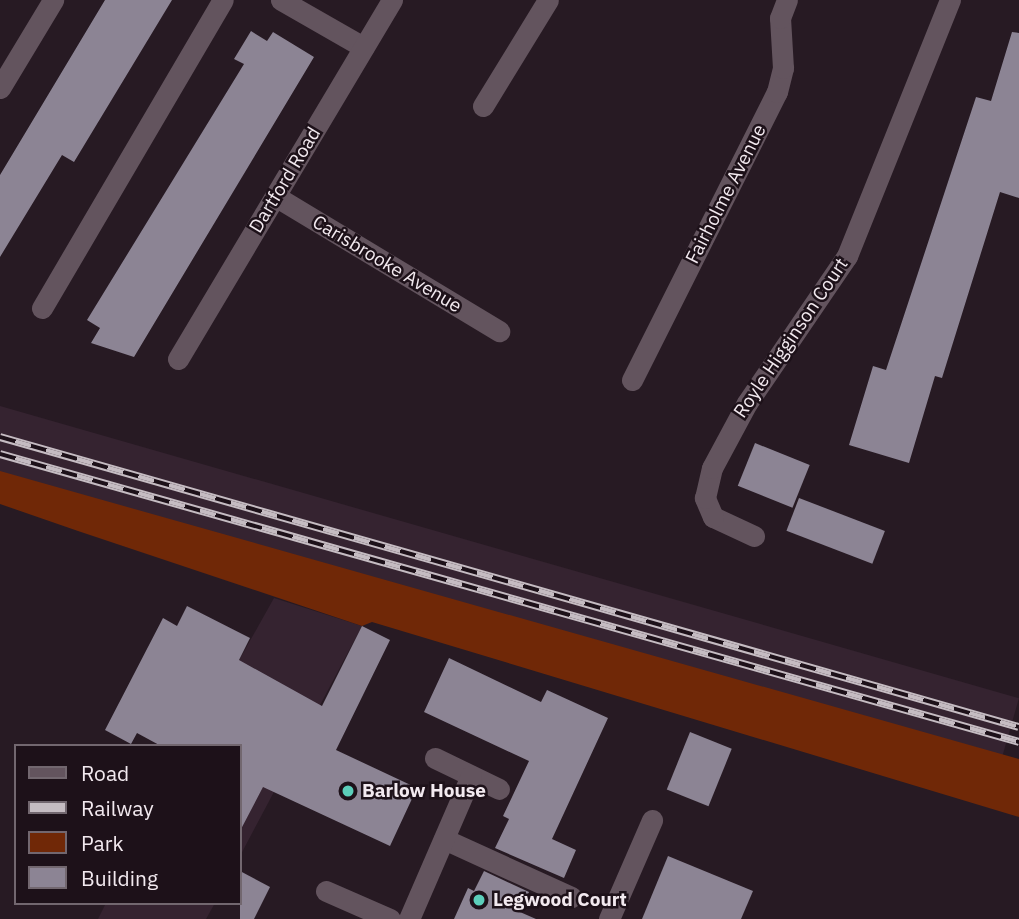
<!DOCTYPE html>
<style>
body{margin:0}
#map{position:relative;width:1019px;height:919px;overflow:hidden;background:#271a23;font-family:"IBM Plex Sans",sans-serif}
div>[style]{position:absolute}
[style*='--x']{left:calc(var(--x)*1px);top:calc(var(--y)*1px);width:calc(var(--w)*1px);rotate:calc(var(--a)*1deg)}
.built>*{inset:0;background:#352330;transform-origin:0 0}
.green>*{inset:0;background:#702807}
.building>*{inset:0;background:#8c8494;transform-origin:0 0}
.minor>*{height:21px;margin:-10.5px;padding:0 10.5px;transform-origin:10.5px;border-radius:10.5px;background:#63545e}
.rail>*{height:8px;margin-top:-4px;transform-origin:0;background:repeating-linear-gradient(90deg,#1d1119 0 16px,#c5bcc2 0 32px);box-sizing:border-box;border-block:2px solid #c5bcc2}
.dots>*{width:19px;height:19px;translate:-50% -50%;box-sizing:border-box;border:4px solid #1d1119;border-radius:50%}
span{translate:-50% -50%;white-space:nowrap;text-align:center;line-height:1.15;-webkit-text-stroke:5px #1d1119;paint-order:stroke}
.street-label{font-size:19px;color:#f2e9ef}
.poi-label{font-size:19px;color:#f2e9ef;font-weight:700}
.left{translate:0 -50%;text-align:left}
.legend{position:absolute;left:14px;top:744px;width:228px;height:161px;box-sizing:border-box;background:#1d1119;border:2px solid #72676f;margin:0;padding:9px 12px;list-style:none;font-size:21px;color:#f2e9ef}
.legend li{display:flex;align-items:center;gap:14px;height:35px}
.legend b{width:35px;border:2px solid #72676f}
</style>
<div id="map">
<div class="built">
<div style="left:0;top:406px;width:1060px;height:65px;rotate:16deg"></div>
<div style="clip-path:polygon(274px 598px,362px 626px,240px 856px,240px 746px,191px 746px)"></div>
<div style="clip-path:polygon(106px 903px,215px 903px,206px 919px,98px 919px)"></div>
</div>
<div class="green">
<div style="clip-path:polygon(0 471px,1019px 759px,1019px 817px,372px 622px,362px 626px,78px 531px,0 504px)"></div>
</div>
<div class="building">
<div style="clip-path:polygon(105px 0,172px 0,74px 162px,62px 155px,0 257px,0 175px)"></div>
<div style="clip-path:polygon(251px 31px,267px 41px,273px 32px,314px 57px,134px 357px,91px 343px,100px 328px,87px 320px,244px 64px,234px 59px)"></div>
<div style="clip-path:polygon(1012px 32px,1019px 33px,1019px 198px,1000px 192px,942px 378px,935px 376px,909px 463px,849px 445px,873px 366px,886px 370px,976px 97px,991px 101px)"></div>
<div style="left:755px;top:443px;width:59px;height:46px;rotate:22deg"></div>
<div style="left:799px;top:498px;width:92px;height:35px;rotate:21deg"></div>
<div style="clip-path:polygon(187px 606px,250px 638px,239px 660px,322px 706px,362px 626px,390px 640px,336px 750px,417px 788px,390px 846px,263px 787px,240px 831px,240px 746px,161px 746px,137px 733px,131px 744px,105px 730px,163px 618px,177px 626px)"></div>
<div style="clip-path:polygon(449px 658px,541px 702px,547px 690px,608px 718px,552px 839px,576px 850px,564px 878px,495px 848px,509px 819px,503px 816px,529px 761px,424px 712px)"></div>
<div style="left:690px;top:732px;width:45px;height:62px;rotate:22deg"></div>
<div style="clip-path:polygon(668px 856px,753px 891px,741px 919px,642px 919px)"></div>
<div style="clip-path:polygon(240px 871px,270px 887px,254px 919px,240px 919px)"></div>
<div style="clip-path:polygon(484px 871px,529px 892px,520px 912px,536px 919px,454px 919px,468px 888px,474px 891px)"></div>
</div>
<div class="minor">
<div style="--x:281;--y:0;--w:95;--a:29.8"></div>
<div style="--x:0;--y:88;--w:103;--a:-58.9"></div>
<div style="--x:483;--y:106;--w:124;--a:-58.5"></div>
<div style="--x:275;--y:196;--w:262;--a:31.1"></div>
<div style="--x:42;--y:308;--w:357;--a:-59.6"></div>
<div style="--x:178;--y:359;--w:418;--a:-59.2"></div>
<div style="--x:632;--y:380;--w:322;--a:-63.3"></div>
<div style="--x:777;--y:92;--w:25;--a:-76"></div>
<div style="--x:783;--y:68;--w:50;--a:-93.4"></div>
<div style="--x:780;--y:18;--w:19;--a:-69"></div>
<div style="--x:754;--y:536;--w:45;--a:-155.1"></div>
<div style="--x:713;--y:517;--w:21;--a:-113"></div>
<div style="--x:705;--y:498;--w:31;--a:-77"></div>
<div style="--x:712;--y:468;--w:74;--a:-61.7"></div>
<div style="--x:747;--y:403;--w:178;--a:-55.8"></div>
<div style="--x:847;--y:256;--w:276;--a:-68.1"></div>
<div style="--x:435;--y:758;--w:71;--a:25.8"></div>
<div style="--x:444;--y:839;--w:140;--a:24.5"></div>
<div style="--x:326;--y:891;--w:70;--a:23.6"></div>
<div style="--x:409;--y:919;--w:156;--a:-66.6"></div>
<div style="--x:609;--y:919;--w:108;--a:-66.5"></div>
</div>
<div class="rail">
<div style="--x:0;--y:437;--w:1059;--a:15.89"></div>
<div style="--x:0;--y:454;--w:1059;--a:15.78"></div>
</div>
<div class="dots">
<div style="left:348px;top:791px;background:#5cceba"></div>
<div style="left:479px;top:900px;background:#5cceba"></div>
</div>
<div class="street-label">
<span style="left:285px;top:180px;rotate:-59deg">Dartford Road</span>
<span style="left:726px;top:194px;rotate:-63deg">Fairholme Avenue</span>
<span style="left:387px;top:264px;rotate:31deg">Carisbrooke Avenue</span>
<span style="left:791px;top:338px;rotate:-56deg">Royle Higginson Court</span>
</div>
<div class="poi-label">
<span class="left" style="left:362px;top:791px">Barlow House</span>
<span class="left" style="left:493px;top:900px">Legwood Court</span>
</div>
<ul class="legend">
<li><b style="height:9px;background:#63545e"></b>Road</li>
<li><b style="height:9px;background:#c5bcc2"></b>Railway</li>
<li><b style="height:19px;background:#702807"></b>Park</li>
<li><b style="height:19px;background:#8c8494"></b>Building</li>
</ul>
</div>
